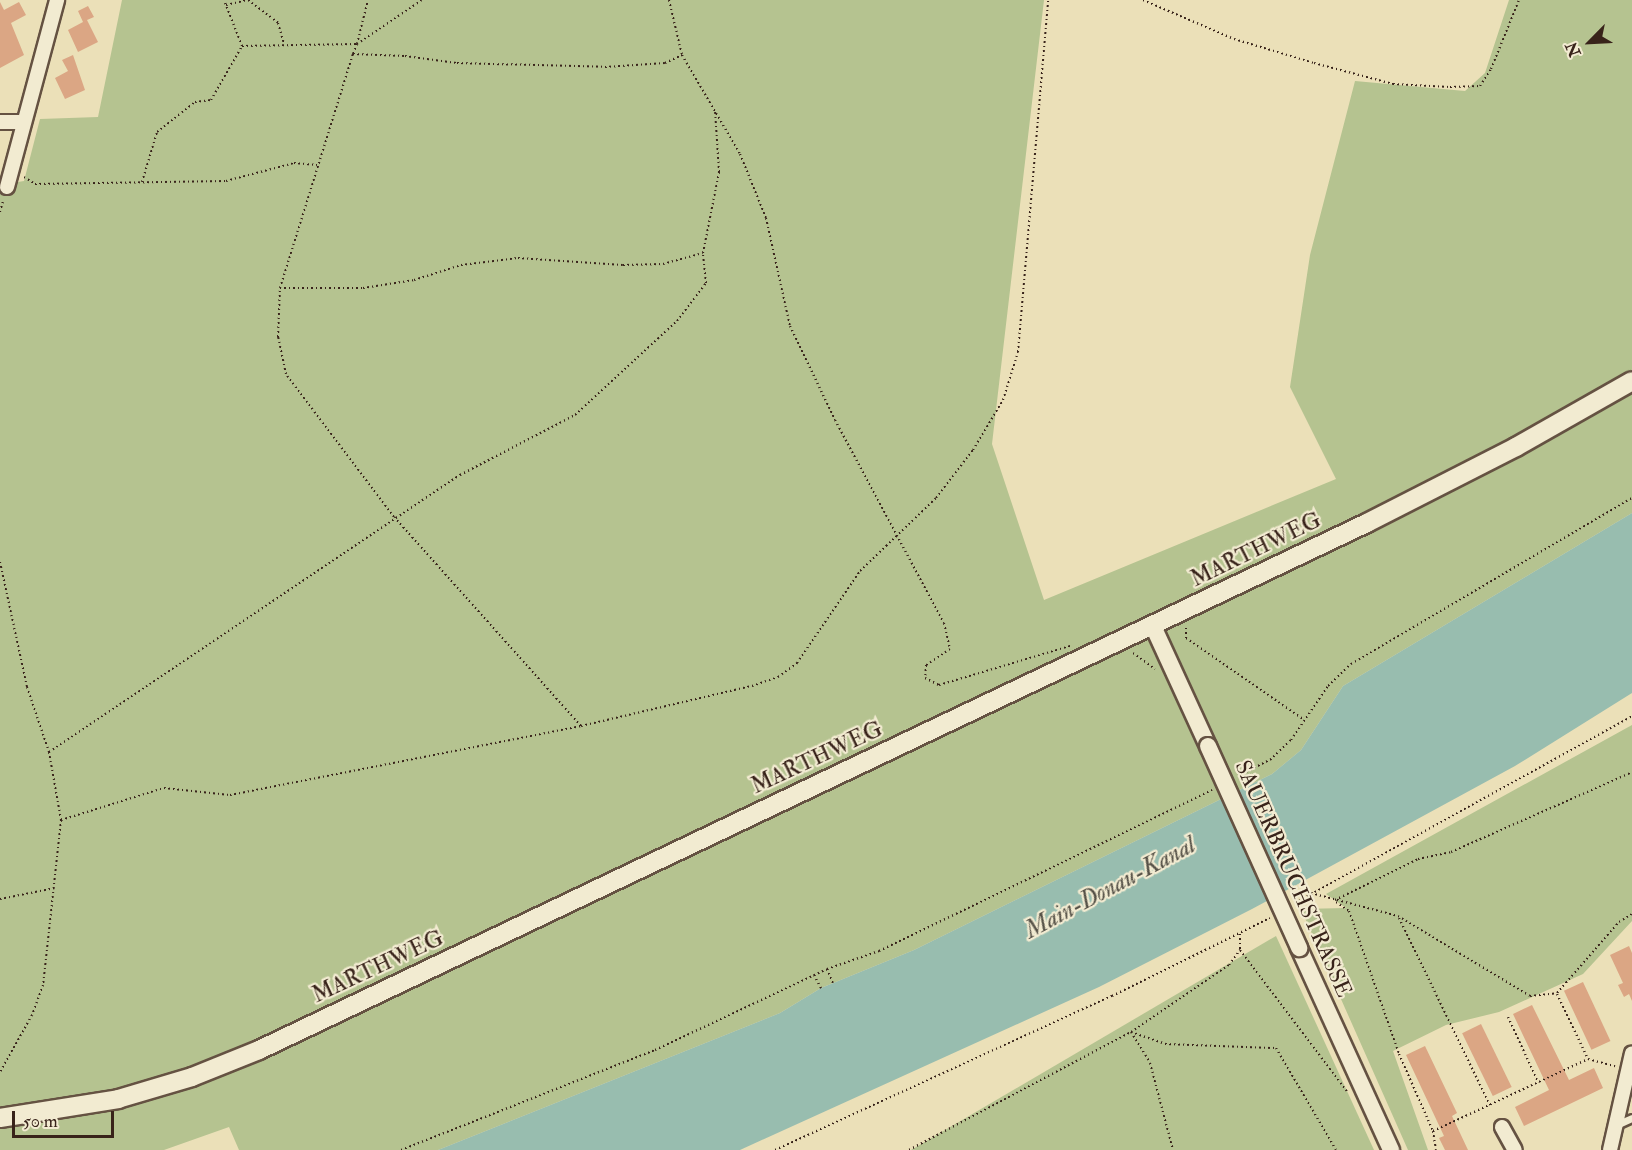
<!DOCTYPE html>
<style>
body{margin:0}
#map{position:relative;width:1632px;height:1150px;overflow:hidden;background:#ebe0b8;font-family:"IM FELL Double Pica",serif}
div>[style]{position:absolute}
[style*='--x']{left:calc(var(--x)*1px);top:calc(var(--y)*1px);width:calc(var(--w)*1px);rotate:calc(var(--a)*1deg)}
.green>*{inset:0;background:#b5c390}
.water>*{inset:0;background:#98bdaf}
.building>*{inset:0;background:#dba684;transform-origin:0 0}
.path>*{height:2px;margin-top:-1px;transform-origin:0;background:repeating-linear-gradient(90deg,#38231a 0 1.5px,transparent 0 4.5px)}
.roads{filter:drop-shadow(2px 0 #655242) drop-shadow(-2px 0 #655242) drop-shadow(0 2px #655242) drop-shadow(0 -2px #655242)}
.service>*{height:7px;margin:-3.5px;padding:0 3.5px;transform-origin:3.5px;border-radius:3.5px;background:#f2ebd1}
.minor>*{height:14px;margin:-7px;padding:0 7px;transform-origin:7px;border-radius:7px;background:#f2ebd1}
.tertiary>*{height:16px;margin:-8px;padding:0 8px;transform-origin:8px;border-radius:8px;background:#f2ebd1}
.secondary>*{height:18px;margin:-9px;padding:0 9px;transform-origin:9px;border-radius:9px;background:#f2ebd1}
.bridges{filter:drop-shadow(2px 0 #655242) drop-shadow(-2px 0 #655242) drop-shadow(0 2px #655242) drop-shadow(0 -2px #655242)}
.tertiary-bridge>*{height:16px;margin:-8px;padding:0 8px;transform-origin:8px;border-radius:8px;background:#f2ebd1}
span{translate:-50% -50%;white-space:nowrap;text-align:center;line-height:1.15;-webkit-text-stroke:4.5px #f2ebd1;paint-order:stroke}
.street-label{font-size:22px;color:#38231a}
.water-label{font-size:24px;color:#555147;font-style:italic}
.north{position:absolute;left:1560px;top:12px;width:60px;height:60px;-webkit-text-stroke:4px #f2ebd1;paint-order:stroke;rotate:246deg;font-size:16px;font-weight:700;line-height:24px;text-align:center;color:#38231a}
.north::after{content:'';display:block;margin:auto;width:21px;height:27px;background:#38231a;clip-path:polygon(50% 0,100% 100%,50% 72%,0 100%)}
.scale{position:absolute;left:12px;top:1111px;width:102px;height:27px;box-sizing:border-box;border:3px solid #38231a;border-top:0;padding-left:8px;font-size:18px;line-height:21px;white-space:nowrap;color:#38231a;-webkit-text-stroke:4px #f2ebd1;paint-order:stroke}
</style>
<div id="map">
<div class="green">
<div style="clip-path:polygon(122px 0,1044px 0,992px 444px,1044px 600px,1336px 479px,1290px 387px,1310px 255px,1355px 81px,1465px 91px,1485px 73px,1509px 0,1632px 0,1632px 513px,1343px 686px,1301px 750px,1272px 774px,914px 950px,821px 988px,780px 1013px,438px 1150px,239px 1150px,229px 1127px,164px 1150px,0 1150px,0 185px,24px 181px,40px 119px,98px 117px)"></div>
<div style="clip-path:polygon(1632px 725px,1632px 921px,1583px 974px,1499px 1012px,1446px 1025px,1393px 1051px,1428px 1150px,1408px 1150px,1301px 909px,1346px 908px,1326px 894px)"></div>
<div style="clip-path:polygon(1276px 936px,1374px 1150px,911px 1150px)"></div>
</div>
<div class="water">
<div style="clip-path:polygon(1632px 513px,1632px 693px,1515px 766px,1252px 909px,1099px 987px,740px 1150px,438px 1150px,780px 1013px,821px 988px,914px 950px,1272px 774px,1301px 750px,1343px 686px)"></div>
</div>
<div class="building">
<div style="clip-path:polygon(0 2px,4px 10px,19px 2px,26px 15px,11px 23px,24px 55px,0 68px)"></div>
<div style="clip-path:polygon(88px 6px,94px 17px,87px 20px,98px 42px,78px 52px,68px 30px,83px 22px,78px 11px)"></div>
<div style="clip-path:polygon(73px 55px,85px 90px,65px 99px,55px 78px,68px 71px,62px 60px)"></div>
<div style="clip-path:polygon(1629px 946px,1632px 953px,1632px 1001px,1629px 994px,1624px 997px,1618px 985px,1623px 983px,1610px 955px)"></div>
<div style="left:1583px;top:982px;width:65px;height:21px;rotate:65deg"></div>
<div style="clip-path:polygon(1532px 1005px,1569px 1080px,1594px 1068px,1603px 1088px,1524px 1126px,1515px 1107px,1549px 1090px,1513px 1014px)"></div>
<div style="left:1481px;top:1024px;width:70px;height:21px;rotate:64deg"></div>
<div style="clip-path:polygon(1425px 1046px,1457px 1113px,1452px 1116px,1468px 1150px,1445px 1150px,1439px 1138px,1444px 1136px,1406px 1055px)"></div>
</div>
<div class="path">
<div style="--x:248;--y:0;--w:38;--a:37"></div>
<div style="--x:278;--y:23;--w:22;--a:74"></div>
<div style="--x:669;--y:0;--w:57;--a:76.7"></div>
<div style="--x:682;--y:55;--w:115;--a:59.6"></div>
<div style="--x:740;--y:154;--w:69;--a:67.9"></div>
<div style="--x:766;--y:218;--w:111;--a:77.5"></div>
<div style="--x:790;--y:326;--w:104;--a:64.4"></div>
<div style="--x:835;--y:420;--w:230;--a:61.8"></div>
<div style="--x:944;--y:623;--w:27;--a:77"></div>
<div style="--x:950;--y:649;--w:29;--a:146"></div>
<div style="--x:926;--y:665;--w:13;--a:94"></div>
<div style="--x:925;--y:678;--w:16;--a:27"></div>
<div style="--x:939;--y:685;--w:137;--a:-16.6"></div>
<div style="--x:1143;--y:0;--w:99;--a:23.2"></div>
<div style="--x:1234;--y:39;--w:84;--a:16.7"></div>
<div style="--x:1314;--y:63;--w:82;--a:14.9"></div>
<div style="--x:1393;--y:84;--w:57;--a:3"></div>
<div style="--x:1450;--y:87;--w:30;--a:-2"></div>
<div style="--x:1480;--y:86;--w:20;--a:-57"></div>
<div style="--x:1491;--y:69;--w:74;--a:-67.9"></div>
<div style="--x:226;--y:5;--w:22;--a:-13"></div>
<div style="--x:357;--y:44;--w:78;--a:-34.1"></div>
<div style="--x:357;--y:44;--w:45;--a:-76"></div>
<div style="--x:242;--y:46;--w:115;--a:-1"></div>
<div style="--x:357;--y:44;--w:11;--a:112"></div>
<div style="--x:24;--y:177;--w:13;--a:32"></div>
<div style="--x:35;--y:184;--w:191;--a:-0.9"></div>
<div style="--x:226;--y:181;--w:70;--a:-14.8"></div>
<div style="--x:294;--y:163;--w:23;--a:5"></div>
<div style="--x:142;--y:182;--w:52;--a:-73.3"></div>
<div style="--x:157;--y:132;--w:48;--a:-38.3"></div>
<div style="--x:195;--y:102;--w:16;--a:-7"></div>
<div style="--x:211;--y:100;--w:62;--a:-60.1"></div>
<div style="--x:242;--y:46;--w:49;--a:-111.4"></div>
<div style="--x:0;--y:212;--w:11;--a:-75"></div>
<div style="--x:280;--y:288;--w:83;--a:0"></div>
<div style="--x:363;--y:288;--w:52;--a:-8.9"></div>
<div style="--x:414;--y:280;--w:49;--a:-17.7"></div>
<div style="--x:461;--y:265;--w:57;--a:-7"></div>
<div style="--x:518;--y:258;--w:105;--a:3.8"></div>
<div style="--x:623;--y:265;--w:40;--a:-1.4"></div>
<div style="--x:663;--y:264;--w:41;--a:-15.4"></div>
<div style="--x:0;--y:562;--w:128;--a:77.8"></div>
<div style="--x:27;--y:687;--w:69;--a:71.3"></div>
<div style="--x:49;--y:752;--w:69;--a:80"></div>
<div style="--x:61;--y:820;--w:166;--a:96.2"></div>
<div style="--x:43;--y:985;--w:32;--a:110"></div>
<div style="--x:32;--y:1015;--w:65;--a:119.3"></div>
<div style="--x:1186;--y:628;--w:10;--a:90"></div>
<div style="--x:1186;--y:638;--w:142;--a:34.7"></div>
<div style="--x:1133;--y:653;--w:27;--a:36"></div>
<div style="--x:581;--y:726;--w:280;--a:-131.8"></div>
<div style="--x:394;--y:517;--w:179;--a:-127.1"></div>
<div style="--x:286;--y:374;--w:38;--a:-102"></div>
<div style="--x:278;--y:337;--w:49;--a:-87.7"></div>
<div style="--x:280;--y:288;--w:245;--a:-72.7"></div>
<div style="--x:353;--y:54;--w:52;--a:2.2"></div>
<div style="--x:405;--y:56;--w:52;--a:7.7"></div>
<div style="--x:457;--y:63;--w:148;--a:1.5"></div>
<div style="--x:605;--y:67;--w:60;--a:-3.8"></div>
<div style="--x:665;--y:63;--w:19;--a:-25"></div>
<div style="--x:49;--y:752;--w:496;--a:-34"></div>
<div style="--x:460;--y:475;--w:130;--a:-27.6"></div>
<div style="--x:575;--y:415;--w:139;--a:-42.7"></div>
<div style="--x:677;--y:321;--w:48;--a:-52.7"></div>
<div style="--x:706;--y:283;--w:30;--a:-96"></div>
<div style="--x:703;--y:253;--w:83;--a:-78.8"></div>
<div style="--x:719;--y:172;--w:62;--a:-93.7"></div>
<div style="--x:1238;--y:776;--w:36;--a:-27"></div>
<div style="--x:1270;--y:760;--w:29;--a:-44"></div>
<div style="--x:1291;--y:740;--w:65;--a:-55.6"></div>
<div style="--x:1328;--y:686;--w:32;--a:-44"></div>
<div style="--x:1351;--y:664;--w:326;--a:-30.6"></div>
<div style="--x:61;--y:820;--w:108;--a:-17.3"></div>
<div style="--x:164;--y:788;--w:66;--a:6.1"></div>
<div style="--x:230;--y:795;--w:358;--a:-11.1"></div>
<div style="--x:581;--y:726;--w:176;--a:-13.2"></div>
<div style="--x:752;--y:686;--w:28;--a:-19"></div>
<div style="--x:778;--y:677;--w:24;--a:-36"></div>
<div style="--x:797;--y:663;--w:112;--a:-55.6"></div>
<div style="--x:860;--y:571;--w:105;--a:-43.8"></div>
<div style="--x:936;--y:498;--w:61;--a:-52.4"></div>
<div style="--x:973;--y:450;--w:58;--a:-59"></div>
<div style="--x:1003;--y:400;--w:50;--a:-72.6"></div>
<div style="--x:1018;--y:352;--w:353;--a:-85.1"></div>
<div style="--x:1311;--y:893;--w:90;--a:14.8"></div>
<div style="--x:1398;--y:916;--w:154;--a:31.2"></div>
<div style="--x:1530;--y:996;--w:27;--a:-6"></div>
<div style="--x:1557;--y:993;--w:94;--a:-48.9"></div>
<div style="--x:1619;--y:922;--w:15;--a:-32"></div>
<div style="--x:0;--y:899;--w:56;--a:-11.3"></div>
<div style="--x:1335;--y:900;--w:93;--a:-26.3"></div>
<div style="--x:1418;--y:859;--w:34;--a:-12"></div>
<div style="--x:1451;--y:852;--w:198;--a:-23.8"></div>
<div style="--x:1336;--y:902;--w:16;--a:35"></div>
<div style="--x:1349;--y:911;--w:151;--a:70.7"></div>
<div style="--x:1399;--y:1054;--w:84;--a:66.2"></div>
<div style="--x:1433;--y:1131;--w:19;--a:81"></div>
<div style="--x:1295;--y:903;--w:385;--a:-29"></div>
<div style="--x:1399;--y:918;--w:208;--a:64.1"></div>
<div style="--x:1240;--y:934;--w:16;--a:90"></div>
<div style="--x:1240;--y:950;--w:179;--a:52.9"></div>
<div style="--x:827;--y:969;--w:15;--a:67"></div>
<div style="--x:814;--y:975;--w:15;--a:62"></div>
<div style="--x:1557;--y:994;--w:72;--a:64.5"></div>
<div style="--x:1508;--y:1017;--w:72;--a:65.2"></div>
<div style="--x:1131;--y:1032;--w:36;--a:19"></div>
<div style="--x:1165;--y:1044;--w:111;--a:2.1"></div>
<div style="--x:1276;--y:1048;--w:118;--a:59.5"></div>
<div style="--x:1131;--y:1032;--w:36;--a:58"></div>
<div style="--x:1150;--y:1063;--w:90;--a:75.2"></div>
<div style="--x:1433;--y:1131;--w:171;--a:-24.9"></div>
<div style="--x:1588;--y:1059;--w:28;--a:15"></div>
<div style="--x:401;--y:1150;--w:273;--a:-21.5"></div>
<div style="--x:655;--y:1050;--w:190;--a:-25.2"></div>
<div style="--x:827;--y:969;--w:55;--a:-19.1"></div>
<div style="--x:879;--y:951;--w:370;--a:-25.8"></div>
<div style="--x:775;--y:1150;--w:371;--a:-24.6"></div>
<div style="--x:1112;--y:996;--w:176;--a:-26.3"></div>
<div style="--x:909;--y:1150;--w:251;--a:-28"></div>
<div style="--x:1131;--y:1032;--w:119;--a:-34.4"></div>
<div style="--x:1229;--y:965;--w:19;--a:-54"></div>
</div>
<div class="roads">
<div class="service">
<div style="--x:1616;--y:1125;--w:17;--a:-24"></div>
</div>
<div class="minor">
<div style="--x:0;--y:122;--w:23;--a:0"></div>
<div style="--x:7;--y:187;--w:194;--a:-75"></div>
<div style="--x:1502;--y:1127;--w:26;--a:61"></div>
<div style="--x:1610;--y:1150;--w:99;--a:-77.2"></div>
</div>
<div class="tertiary">
<div style="--x:1153;--y:626;--w:132;--a:65.4"></div>
<div style="--x:1299;--y:948;--w:222;--a:65.5"></div>
</div>
<div class="secondary">
<div style="--x:0;--y:1118;--w:120;--a:-9.1"></div>
<div style="--x:118;--y:1099;--w:77;--a:-16.6"></div>
<div style="--x:192;--y:1077;--w:72;--a:-21.9"></div>
<div style="--x:259;--y:1050;--w:1227;--a:-25.44"></div>
<div style="--x:1367;--y:523;--w:167;--a:-27"></div>
<div style="--x:1516;--y:447;--w:133;--a:-29.6"></div>
</div>
</div>
<div class="bridges">
<div class="tertiary-bridge">
<div style="--x:1208;--y:746;--w:222;--a:65.7"></div>
</div>
</div>
<div class="street-label">
<span style="left:1256px;top:550px;rotate:-26deg">MARTHWEG</span>
<span style="left:817px;top:758px;rotate:-25deg">MARTHWEG</span>
<span style="left:1293px;top:879px;rotate:66deg">SAUERBRUCHSTRASSE</span>
<span style="left:378px;top:967px;rotate:-25deg">MARTHWEG</span>
</div>
<div class="water-label">
<span style="left:1110px;top:888px;rotate:-28deg">Main-Donau-Kanal</span>
</div>
<div class="north">N</div>
<div class="scale">50 m</div>
</div>
